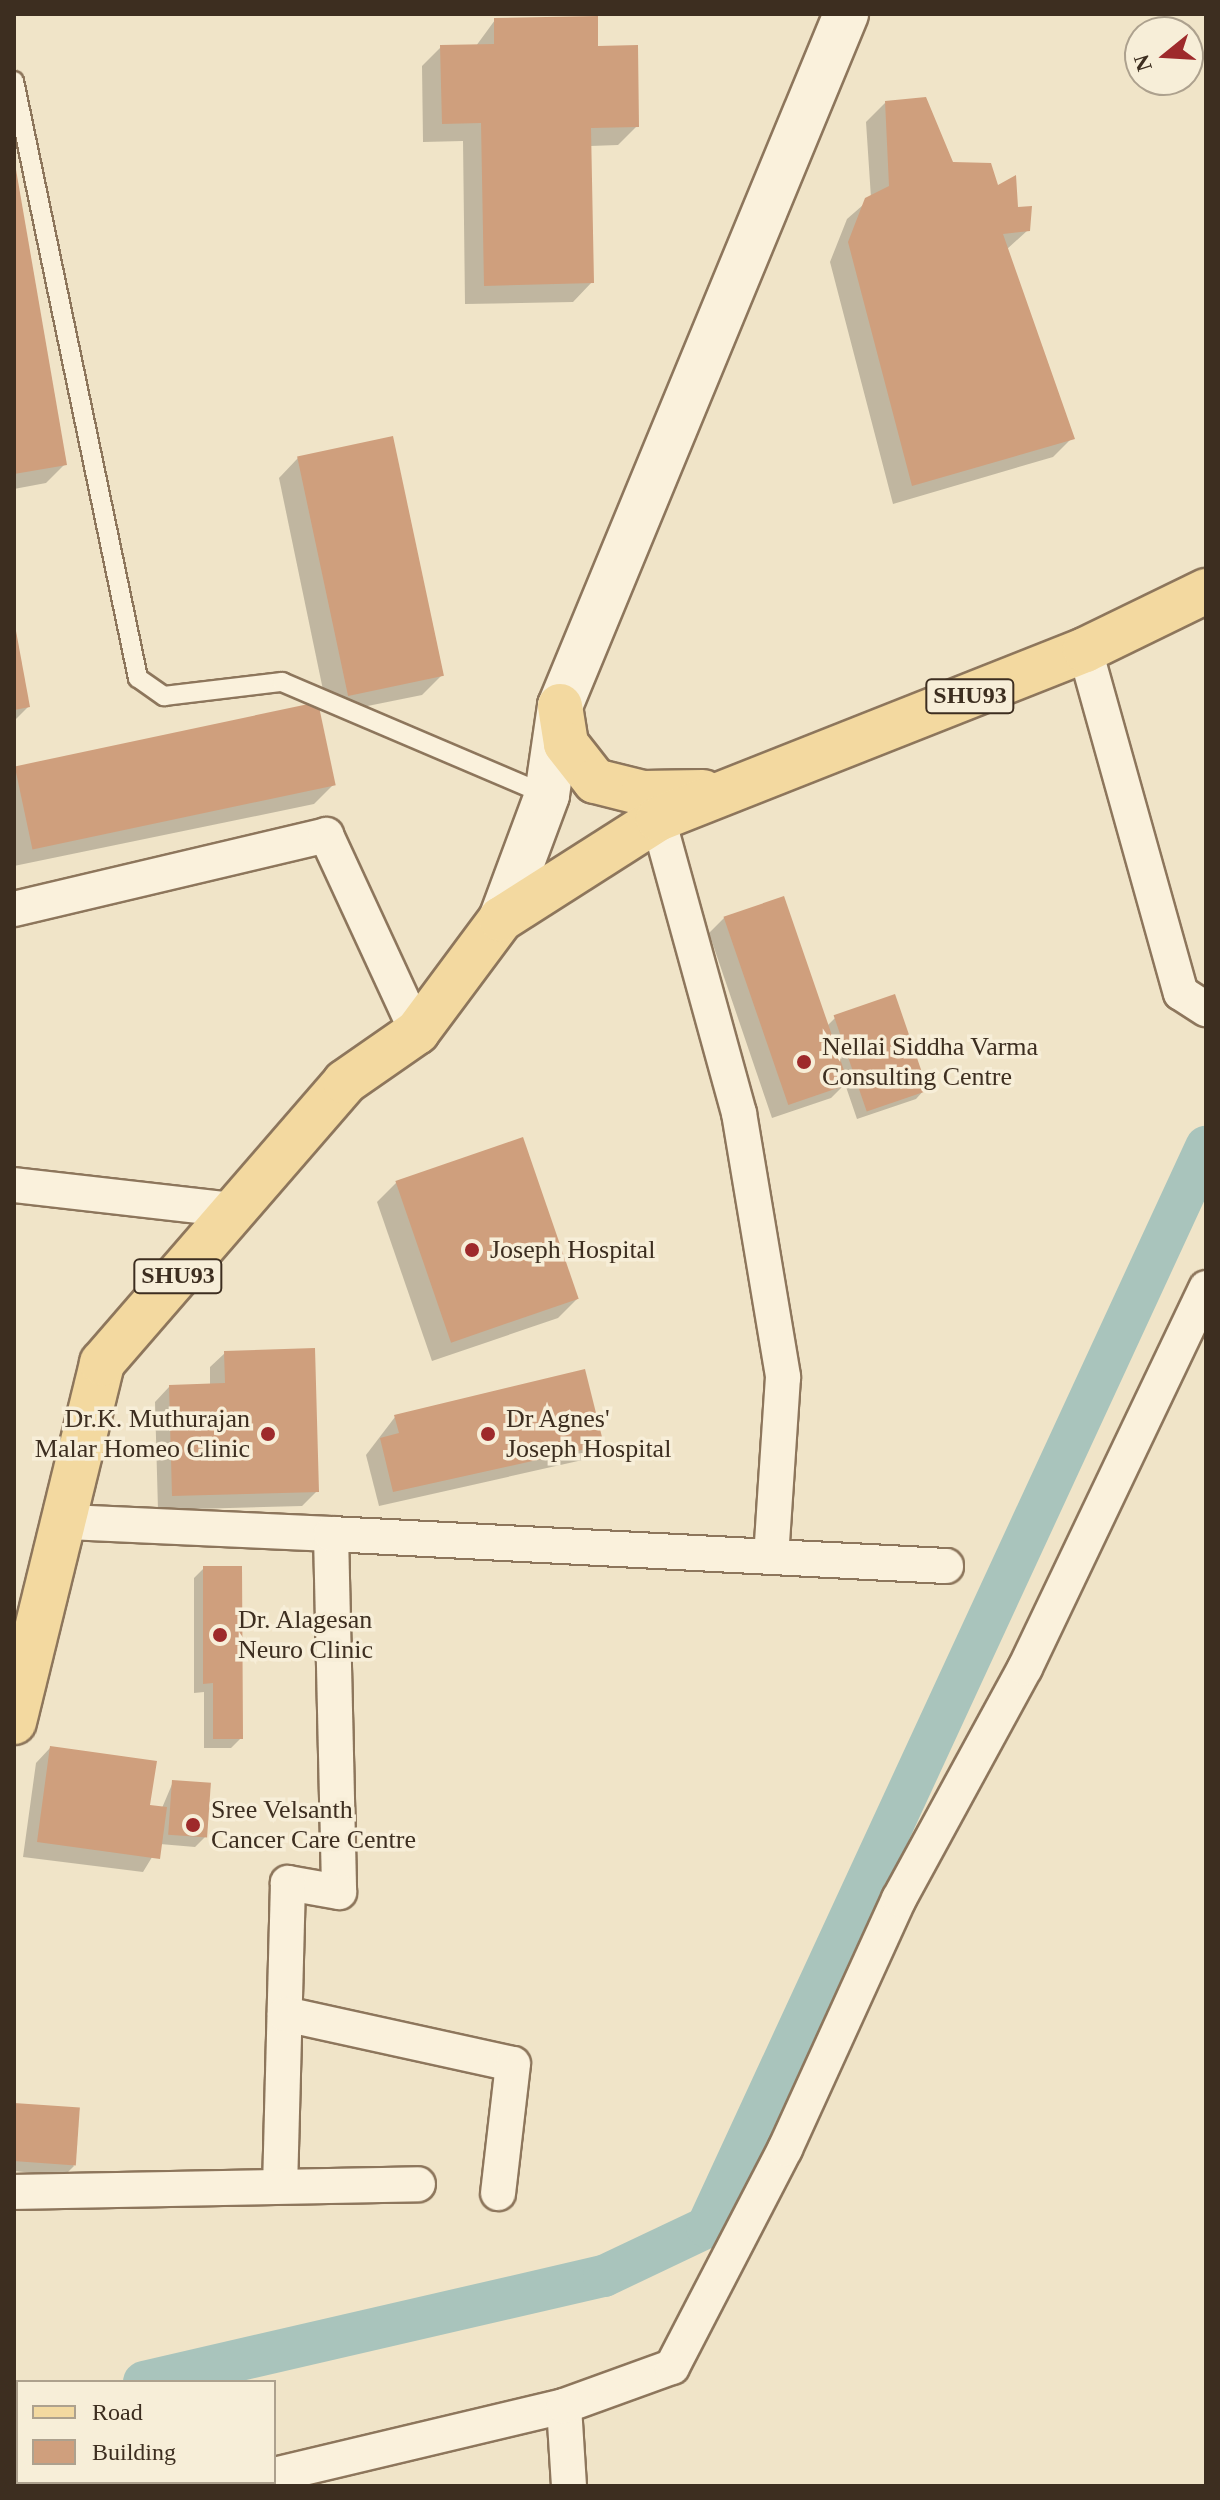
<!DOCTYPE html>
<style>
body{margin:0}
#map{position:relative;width:1220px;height:2500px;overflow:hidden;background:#f0e4c8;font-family:Georgia,serif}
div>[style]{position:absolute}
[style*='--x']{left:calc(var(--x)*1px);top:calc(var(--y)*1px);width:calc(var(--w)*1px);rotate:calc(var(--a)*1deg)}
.shadow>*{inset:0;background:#0003}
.canal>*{height:42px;margin:-21px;padding:0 21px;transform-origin:21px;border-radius:21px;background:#a9c4bc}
.building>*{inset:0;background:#cf9f7d;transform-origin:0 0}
.roads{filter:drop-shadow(2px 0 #8d765c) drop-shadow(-2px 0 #8d765c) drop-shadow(0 2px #8d765c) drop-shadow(0 -2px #8d765c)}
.lane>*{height:18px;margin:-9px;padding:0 9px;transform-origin:9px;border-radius:9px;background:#faf1dc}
.street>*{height:34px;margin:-17px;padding:0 17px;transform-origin:17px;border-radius:17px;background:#faf1dc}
.secondary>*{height:44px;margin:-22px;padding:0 22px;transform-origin:22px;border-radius:22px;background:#faf1dc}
.primary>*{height:44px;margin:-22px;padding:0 22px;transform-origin:22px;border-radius:22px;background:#f3d9a0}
.dots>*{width:22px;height:22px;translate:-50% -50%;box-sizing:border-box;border:4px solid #f7eed8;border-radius:50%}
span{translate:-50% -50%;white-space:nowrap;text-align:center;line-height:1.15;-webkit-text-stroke:7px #f7eed8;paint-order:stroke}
.shield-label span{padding:2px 6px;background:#f7eed8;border:2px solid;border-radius:6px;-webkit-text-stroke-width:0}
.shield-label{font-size:24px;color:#3d2e20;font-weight:700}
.poi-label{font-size:26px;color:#3d2e20}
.left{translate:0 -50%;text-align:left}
.right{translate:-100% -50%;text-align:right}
.frame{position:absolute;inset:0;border:16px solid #3d2e20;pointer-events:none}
.legend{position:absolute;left:16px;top:2380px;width:260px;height:104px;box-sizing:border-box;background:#f7eed8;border:2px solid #ada18e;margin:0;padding:10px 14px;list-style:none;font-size:24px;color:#3d2e20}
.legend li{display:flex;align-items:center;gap:16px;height:40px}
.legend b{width:40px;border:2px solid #ada18e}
.north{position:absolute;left:1124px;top:16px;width:80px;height:80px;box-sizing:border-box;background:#f7eed8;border:2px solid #ada18e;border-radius:50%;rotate:252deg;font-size:22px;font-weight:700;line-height:32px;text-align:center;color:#3d2e20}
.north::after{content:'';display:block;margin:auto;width:28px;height:36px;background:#9e2a2b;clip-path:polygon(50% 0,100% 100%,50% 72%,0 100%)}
</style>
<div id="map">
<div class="shadow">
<div style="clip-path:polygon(495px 20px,596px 48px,637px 126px,618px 145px,590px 146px,592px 282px,573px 302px,465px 304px,463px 141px,423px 142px,422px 66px,441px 47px,476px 46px)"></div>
<div style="clip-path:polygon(885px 103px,952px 164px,997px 188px,1028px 230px,1006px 250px,1072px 438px,1053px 457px,893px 504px,830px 262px,847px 219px,871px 198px,866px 122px)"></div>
<div style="clip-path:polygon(14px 162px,65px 464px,46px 483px,14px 489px)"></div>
<div style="clip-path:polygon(298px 458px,441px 676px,422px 695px,328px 714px,279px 478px)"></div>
<div style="clip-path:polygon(14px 622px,28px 707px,14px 721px)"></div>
<div style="clip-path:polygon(14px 767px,333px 785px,314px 804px,14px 866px)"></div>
<div style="clip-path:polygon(783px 898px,826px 1027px,836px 1017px,925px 1089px,916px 1099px,857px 1119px,845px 1084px,831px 1098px,772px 1118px,709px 933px,724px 918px)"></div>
<div style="clip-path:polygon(521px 1140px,577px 1299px,558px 1318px,432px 1361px,377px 1202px,396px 1183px)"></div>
<div style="clip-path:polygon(225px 1353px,317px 1491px,302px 1506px,158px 1510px,155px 1402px,169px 1387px,210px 1386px,210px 1367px)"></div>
<div style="clip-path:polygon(395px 1417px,602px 1444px,587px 1459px,379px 1506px,366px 1455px)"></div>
<div style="clip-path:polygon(204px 1568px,241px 1738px,231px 1748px,204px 1748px,204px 1692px,194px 1693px,194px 1578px)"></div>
<div style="clip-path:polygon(50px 1748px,148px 1806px,162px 1808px,173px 1782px,205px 1837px,195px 1847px,160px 1844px,143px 1872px,23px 1857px,36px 1763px)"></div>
<div style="clip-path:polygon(14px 2105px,74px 2166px,64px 2176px,14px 2171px)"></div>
</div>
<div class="canal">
<div style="--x:144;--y:2382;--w:472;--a:-13"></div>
<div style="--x:604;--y:2276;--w:114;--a:-25.4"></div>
<div style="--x:707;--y:2227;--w:1190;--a:-65.2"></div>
<div style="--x:14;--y:2420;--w:4;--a:-14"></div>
</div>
<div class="building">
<div style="clip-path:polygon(598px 16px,598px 46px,638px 45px,639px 127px,591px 128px,594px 283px,484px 286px,481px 123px,442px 124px,440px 45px,494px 44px,494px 18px)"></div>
<div style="clip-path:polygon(926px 97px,953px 162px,991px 163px,998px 185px,1016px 175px,1018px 207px,1032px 206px,1030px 231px,1003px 234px,1075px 439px,912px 486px,848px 242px,865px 198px,889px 186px,885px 101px)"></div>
<div style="clip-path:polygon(14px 158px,67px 465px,14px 474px)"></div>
<div style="left:393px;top:436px;width:245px;height:98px;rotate:78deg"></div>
<div style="clip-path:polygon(14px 620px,30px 707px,14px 710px)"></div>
<div style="left:318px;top:702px;width:85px;height:310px;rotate:78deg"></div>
<div style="left:784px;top:896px;width:199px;height:64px;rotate:71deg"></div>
<div style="left:895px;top:994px;width:102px;height:65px;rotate:71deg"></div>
<div style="left:523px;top:1137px;width:171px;height:135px;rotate:71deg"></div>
<div style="clip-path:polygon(315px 1348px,319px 1492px,172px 1496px,169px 1385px,225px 1383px,224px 1351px)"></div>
<div style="clip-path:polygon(585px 1369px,604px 1445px,393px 1492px,380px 1438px,399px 1433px,394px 1415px)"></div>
<div style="clip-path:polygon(203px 1566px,242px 1566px,243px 1739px,213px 1739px,213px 1683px,203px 1684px)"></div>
<div style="clip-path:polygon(50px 1746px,157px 1761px,150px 1805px,167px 1807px,160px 1859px,37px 1842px)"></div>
<div style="left:172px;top:1780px;width:39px;height:55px;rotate:4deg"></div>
<div style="left:14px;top:2103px;width:66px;height:58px;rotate:4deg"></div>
</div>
<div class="roads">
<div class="lane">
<div style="--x:14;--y:81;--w:610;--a:78.27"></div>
<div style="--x:138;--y:678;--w:32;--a:35"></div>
<div style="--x:164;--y:696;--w:119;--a:-6.8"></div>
<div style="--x:282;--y:682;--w:288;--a:23.1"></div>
</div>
<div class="street">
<div style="--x:1085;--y:650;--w:356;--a:74.4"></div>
<div style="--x:1181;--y:993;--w:30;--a:33"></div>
<div style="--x:658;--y:819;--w:305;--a:74.6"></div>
<div style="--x:739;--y:1113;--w:268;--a:80.5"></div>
<div style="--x:783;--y:1377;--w:180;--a:93.8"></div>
<div style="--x:14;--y:909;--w:321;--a:-13.3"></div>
<div style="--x:326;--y:835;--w:217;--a:65.2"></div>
<div style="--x:14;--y:1185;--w:222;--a:6.5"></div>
<div style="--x:68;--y:1522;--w:263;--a:2.6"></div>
<div style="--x:331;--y:1534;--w:358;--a:88.7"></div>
<div style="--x:339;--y:1892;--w:52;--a:-170"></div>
<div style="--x:288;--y:1883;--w:303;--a:91.5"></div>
<div style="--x:331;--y:1534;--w:616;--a:2.98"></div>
<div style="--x:285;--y:2014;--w:233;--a:12.4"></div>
<div style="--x:513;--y:2064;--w:130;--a:96.6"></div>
<div style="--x:14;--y:2192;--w:404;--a:-1.1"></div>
<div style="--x:274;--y:2475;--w:298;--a:-13.4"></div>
<div style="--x:229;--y:2486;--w:17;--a:-13"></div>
<div style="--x:569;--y:2486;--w:80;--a:-93.6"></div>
<div style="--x:564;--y:2406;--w:115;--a:-19.9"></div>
<div style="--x:672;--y:2367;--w:246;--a:-62.6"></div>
<div style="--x:785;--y:2149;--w:275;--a:-65.5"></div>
<div style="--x:899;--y:1899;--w:263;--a:-61.4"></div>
<div style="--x:1025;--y:1668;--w:421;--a:-64.5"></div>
</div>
<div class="secondary">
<div style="--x:501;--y:919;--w:132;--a:-69.6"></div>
<div style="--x:547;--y:795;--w:90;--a:-81.7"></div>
<div style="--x:560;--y:706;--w:749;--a:-67.54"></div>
</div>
<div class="primary">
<div style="--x:560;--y:706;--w:38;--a:81"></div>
<div style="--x:566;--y:744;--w:47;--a:51.9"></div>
<div style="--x:595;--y:781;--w:49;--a:14"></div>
<div style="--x:643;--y:793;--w:60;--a:-1"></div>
<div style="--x:14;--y:1722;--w:370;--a:-76.2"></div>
<div style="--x:102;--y:1363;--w:371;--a:-49.1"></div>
<div style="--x:345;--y:1082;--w:88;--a:-34.8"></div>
<div style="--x:417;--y:1032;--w:141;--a:-53.4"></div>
<div style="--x:501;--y:919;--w:186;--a:-32.5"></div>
<div style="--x:658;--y:819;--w:459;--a:-21.6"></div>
<div style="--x:1085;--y:650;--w:135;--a:-26"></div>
</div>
</div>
<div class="dots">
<div style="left:804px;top:1062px;background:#9e2a2b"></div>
<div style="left:472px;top:1250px;background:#9e2a2b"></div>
<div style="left:268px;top:1434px;background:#9e2a2b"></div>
<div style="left:488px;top:1434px;background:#9e2a2b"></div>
<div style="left:220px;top:1635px;background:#9e2a2b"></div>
<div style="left:193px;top:1825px;background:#9e2a2b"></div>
</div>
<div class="shield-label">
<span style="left:970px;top:696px">SHU93</span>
<span style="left:178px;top:1276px">SHU93</span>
</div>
<div class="poi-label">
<span class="left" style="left:822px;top:1062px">Nellai Siddha Varma<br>Consulting Centre</span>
<span class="left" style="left:490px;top:1250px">Joseph Hospital</span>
<span class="right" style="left:250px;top:1434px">Dr.K. Muthurajan<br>Malar Homeo Clinic</span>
<span class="left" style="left:506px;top:1434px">Dr Agnes'<br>Joseph Hospital</span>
<span class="left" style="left:238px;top:1635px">Dr. Alagesan<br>Neuro Clinic</span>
<span class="left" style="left:211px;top:1825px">Sree Velsanth<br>Cancer Care Centre</span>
</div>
<div class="frame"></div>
<ul class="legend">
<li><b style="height:10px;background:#f3d9a0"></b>Road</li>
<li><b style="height:22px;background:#cf9f7d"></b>Building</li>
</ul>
<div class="north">N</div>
</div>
